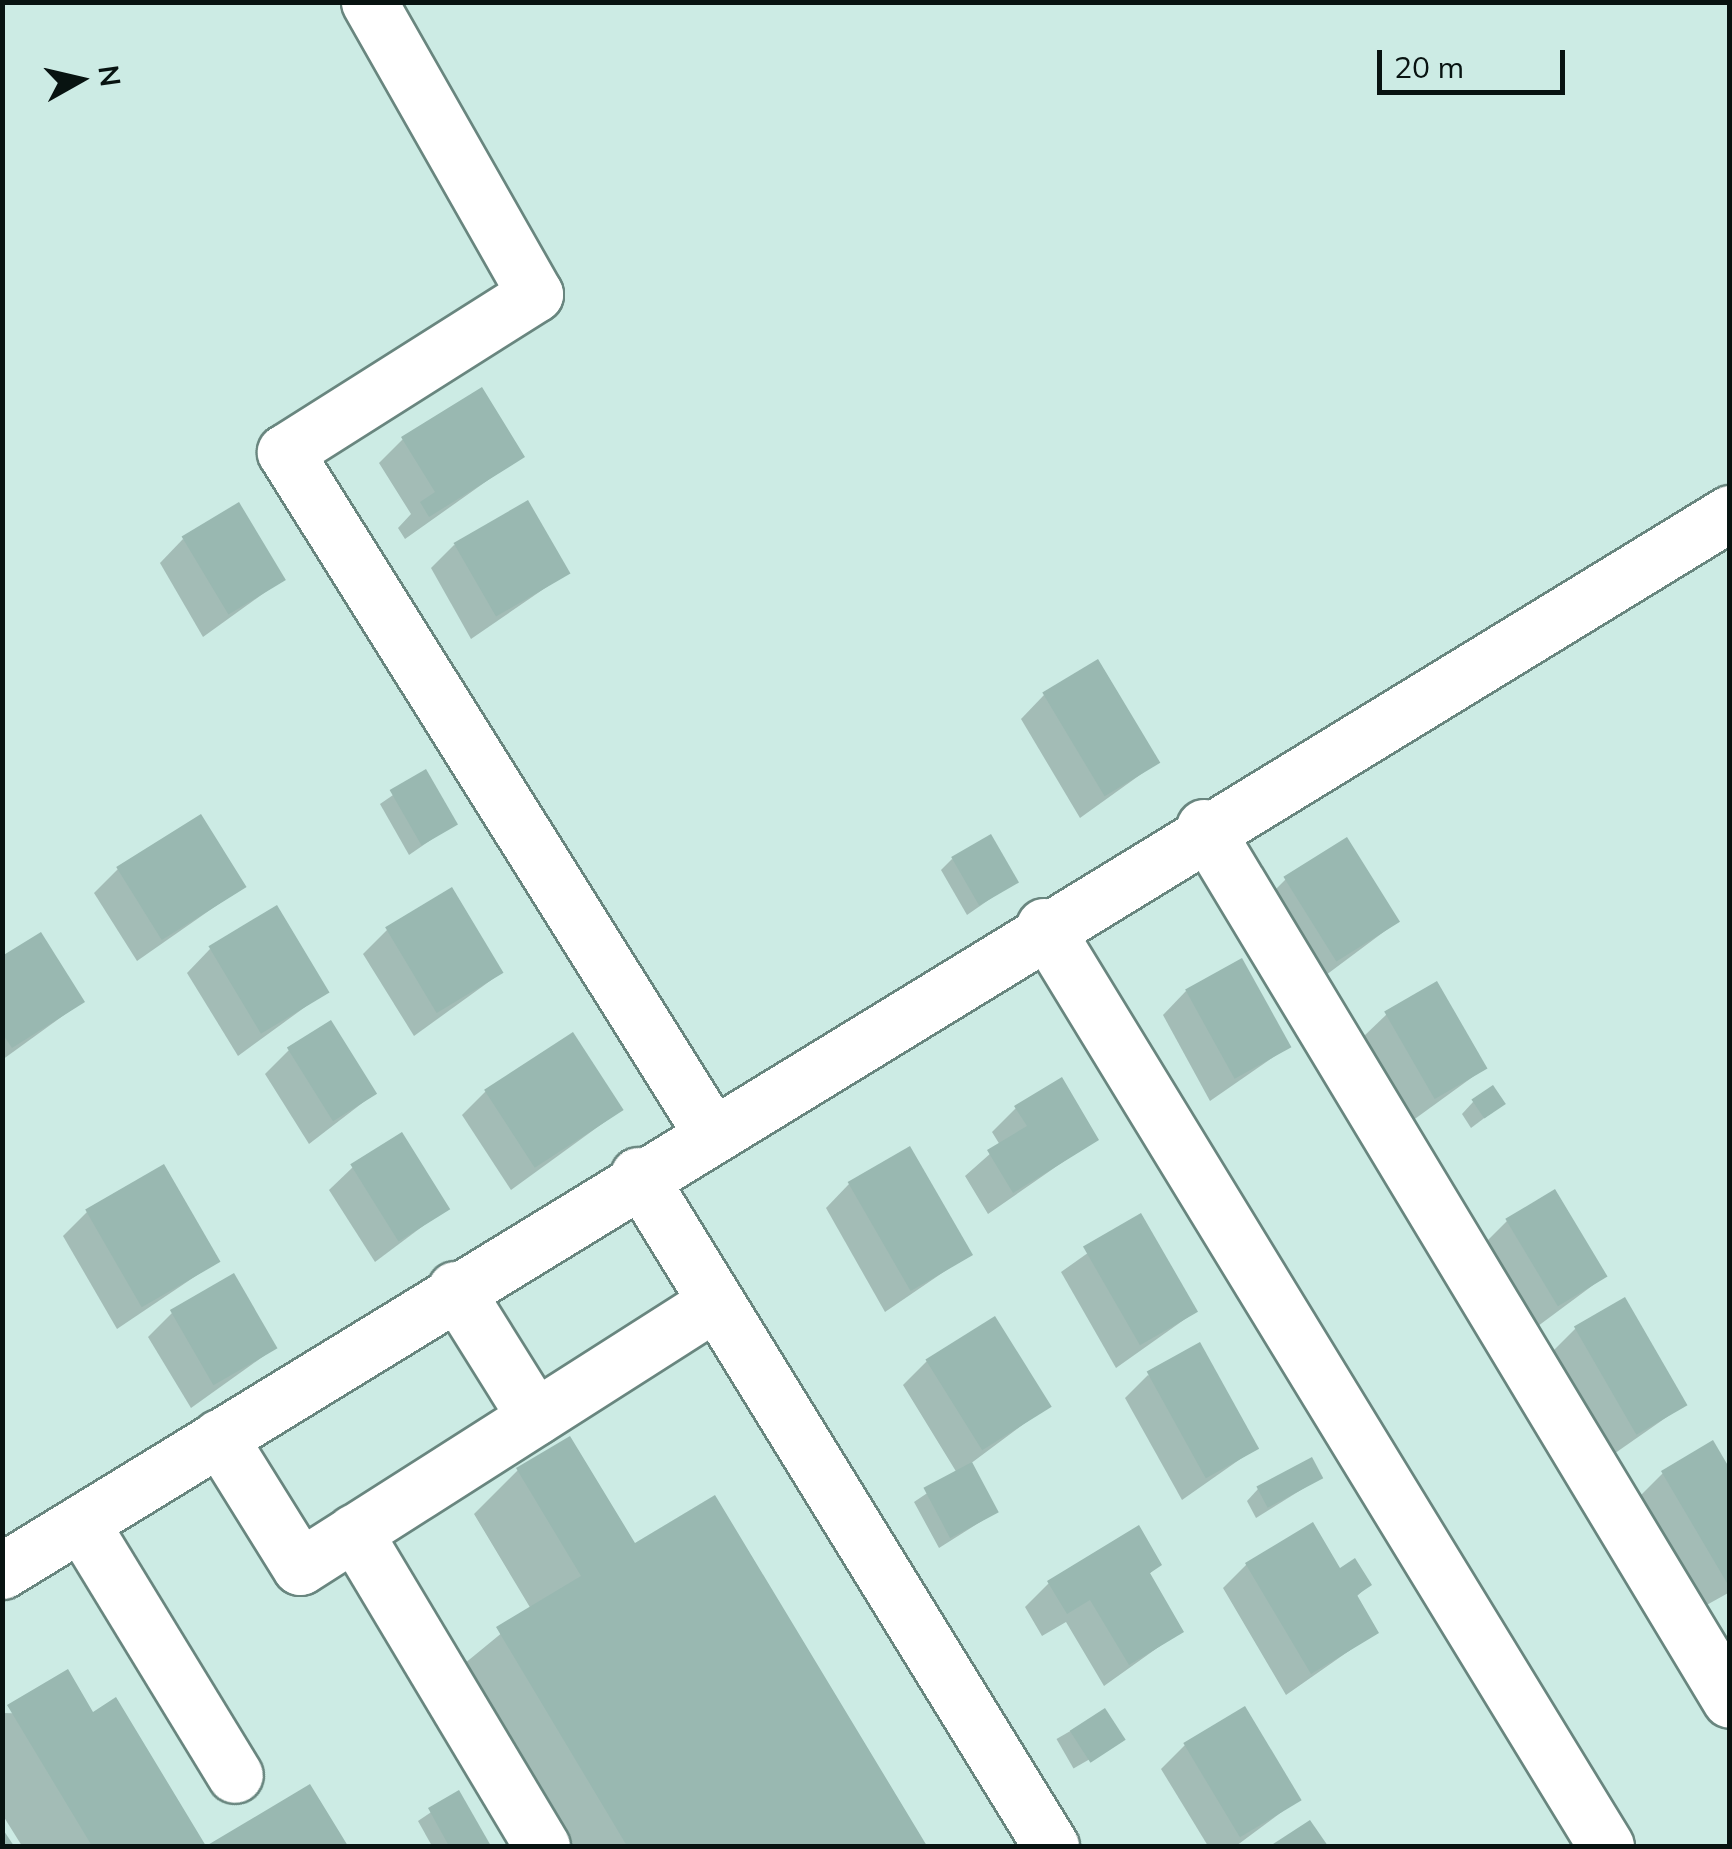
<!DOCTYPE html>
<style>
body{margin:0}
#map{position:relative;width:1732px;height:1849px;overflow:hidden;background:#ccebe4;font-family:Mulish,sans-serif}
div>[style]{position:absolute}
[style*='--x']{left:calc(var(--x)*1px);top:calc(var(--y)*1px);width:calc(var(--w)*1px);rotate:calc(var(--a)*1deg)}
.shadow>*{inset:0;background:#0003;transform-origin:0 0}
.building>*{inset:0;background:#99b8b1;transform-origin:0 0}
.roads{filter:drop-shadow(2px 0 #69867f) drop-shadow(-2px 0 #69867f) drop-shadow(0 2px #69867f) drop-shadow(0 -2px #69867f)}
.minor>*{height:55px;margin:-27.5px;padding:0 27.5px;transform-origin:27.5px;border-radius:27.5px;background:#fff}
span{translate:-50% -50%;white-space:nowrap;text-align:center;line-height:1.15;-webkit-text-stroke:8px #ccebe4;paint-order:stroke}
.frame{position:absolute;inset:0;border:5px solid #081311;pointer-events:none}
.north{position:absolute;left:30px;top:30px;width:100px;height:100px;-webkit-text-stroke:8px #ccebe4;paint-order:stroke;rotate:82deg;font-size:28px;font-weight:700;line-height:40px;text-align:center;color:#081311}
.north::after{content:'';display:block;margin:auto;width:35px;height:45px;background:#081311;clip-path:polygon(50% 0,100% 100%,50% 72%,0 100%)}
.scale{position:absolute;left:1377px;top:50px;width:188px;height:45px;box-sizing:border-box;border:5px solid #081311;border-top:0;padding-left:12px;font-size:30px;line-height:35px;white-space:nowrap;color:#081311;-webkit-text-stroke:8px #ccebe4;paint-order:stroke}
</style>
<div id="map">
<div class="shadow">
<div style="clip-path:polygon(403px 439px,522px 456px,405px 539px,398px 528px,411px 514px,379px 463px)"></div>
<div style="clip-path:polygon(183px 539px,282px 580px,203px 637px,160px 563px)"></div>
<div style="clip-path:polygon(454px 545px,567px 573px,471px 639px,431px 568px)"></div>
<div style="clip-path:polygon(1044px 695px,1158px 762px,1080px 818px,1021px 719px)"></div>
<div style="clip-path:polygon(425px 773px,454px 824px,409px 855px,380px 804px)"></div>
<div style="clip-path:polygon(952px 859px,1016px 881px,967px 915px,941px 870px)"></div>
<div style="clip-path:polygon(118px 869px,243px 887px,137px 961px,94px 893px)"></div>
<div style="clip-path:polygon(1286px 879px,1397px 922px,1314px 984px,1262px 903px)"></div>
<div style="clip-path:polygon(387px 930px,501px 973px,414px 1036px,363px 954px)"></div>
<div style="clip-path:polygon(210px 949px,327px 991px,238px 1056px,187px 973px)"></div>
<div style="clip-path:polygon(2px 959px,82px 1002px,2px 1060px)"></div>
<div style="clip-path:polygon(1186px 991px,1288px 1047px,1210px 1101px,1163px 1015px)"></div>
<div style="clip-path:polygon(1387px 1014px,1485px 1068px,1412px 1121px,1363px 1037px)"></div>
<div style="clip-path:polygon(289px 1050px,374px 1094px,309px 1144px,265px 1074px)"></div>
<div style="clip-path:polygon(486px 1091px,621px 1110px,511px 1190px,462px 1115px)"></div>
<div style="clip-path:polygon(1473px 1102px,1503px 1104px,1471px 1128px,1462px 1114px)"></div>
<div style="clip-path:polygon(1016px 1108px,1096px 1139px,988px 1214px,965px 1176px,1000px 1145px,992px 1132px)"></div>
<div style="clip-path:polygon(353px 1167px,447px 1208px,375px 1262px,329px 1190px)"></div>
<div style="clip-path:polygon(849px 1184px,970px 1254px,885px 1312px,826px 1208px)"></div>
<div style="clip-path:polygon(87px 1212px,218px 1261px,117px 1329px,63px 1236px)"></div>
<div style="clip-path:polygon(1140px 1216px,1195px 1312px,1116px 1368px,1061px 1272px)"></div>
<div style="clip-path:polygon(1507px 1221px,1604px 1277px,1534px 1329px,1483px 1245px)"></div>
<div style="clip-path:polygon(172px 1313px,275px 1348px,191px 1408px,148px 1337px)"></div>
<div style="clip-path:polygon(1576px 1328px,1684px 1405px,1611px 1456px,1552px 1352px)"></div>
<div style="clip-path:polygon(927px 1361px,1048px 1406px,970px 1464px,996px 1512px,939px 1548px,914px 1502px,957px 1473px,903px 1385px)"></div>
<div style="clip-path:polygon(1148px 1375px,1256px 1448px,1182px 1500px,1125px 1398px)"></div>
<div style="clip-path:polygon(518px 1470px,634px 1547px,715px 1498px,924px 1846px,557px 1846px,453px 1673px,531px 1609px,474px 1514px)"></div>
<div style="clip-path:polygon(1663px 1473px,1730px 1474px,1730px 1592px,1703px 1607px,1639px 1497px)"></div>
<div style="clip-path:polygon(1320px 1478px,1256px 1518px,1247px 1501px,1258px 1489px)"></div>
<div style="clip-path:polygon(1247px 1564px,1339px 1571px,1369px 1585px,1355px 1598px,1376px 1632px,1286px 1695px,1223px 1588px)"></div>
<div style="clip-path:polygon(1159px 1565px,1148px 1575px,1181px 1631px,1104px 1686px,1066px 1622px,1042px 1636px,1025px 1607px,1049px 1583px)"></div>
<div style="clip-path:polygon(115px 1700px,204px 1846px,22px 1846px,2px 1814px,2px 1713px,92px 1715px)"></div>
<div style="left:1105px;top:1711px;width:34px;height:56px;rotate:60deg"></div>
<div style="clip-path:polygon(1185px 1745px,1299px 1799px,1236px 1846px,1208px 1846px,1161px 1769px)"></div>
<div style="clip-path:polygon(309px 1787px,345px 1846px,211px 1846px)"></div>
<div style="clip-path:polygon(458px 1794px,488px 1846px,432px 1846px,418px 1821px)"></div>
</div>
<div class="building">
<div style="clip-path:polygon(482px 387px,525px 457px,429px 517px,420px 502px,435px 492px,401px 437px)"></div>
<div style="left:528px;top:500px;width:85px;height:86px;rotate:60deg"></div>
<div style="left:239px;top:502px;width:91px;height:67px;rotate:59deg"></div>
<div style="left:1098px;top:659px;width:121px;height:65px;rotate:59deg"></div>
<div style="left:426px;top:769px;width:64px;height:42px;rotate:60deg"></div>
<div style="left:201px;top:814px;width:86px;height:100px;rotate:58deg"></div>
<div style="left:991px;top:834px;width:56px;height:46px;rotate:60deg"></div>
<div style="left:1347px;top:837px;width:100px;height:75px;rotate:58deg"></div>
<div style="left:452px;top:887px;width:100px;height:78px;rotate:59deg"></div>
<div style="left:277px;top:905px;width:102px;height:80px;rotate:59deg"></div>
<div style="clip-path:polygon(41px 932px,85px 1002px,12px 1048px,2px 1033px,2px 956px)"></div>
<div style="left:1242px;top:958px;width:102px;height:65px;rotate:61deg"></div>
<div style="left:1437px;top:981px;width:101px;height:61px;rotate:60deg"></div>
<div style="left:331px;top:1020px;width:87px;height:52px;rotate:58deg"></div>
<div style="left:573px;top:1032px;width:93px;height:106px;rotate:57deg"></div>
<div style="clip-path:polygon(1062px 1077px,1099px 1140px,1013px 1193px,987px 1150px,1027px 1126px,1014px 1106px)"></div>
<div style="left:1493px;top:1085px;width:23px;height:26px;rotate:56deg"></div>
<div style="left:402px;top:1132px;width:91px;height:61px;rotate:58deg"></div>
<div style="left:910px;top:1146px;width:126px;height:72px;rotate:60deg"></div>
<div style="left:164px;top:1164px;width:113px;height:91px;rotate:60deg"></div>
<div style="left:1555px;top:1189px;width:102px;height:58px;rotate:59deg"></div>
<div style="left:1141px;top:1213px;width:114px;height:67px;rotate:60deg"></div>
<div style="left:234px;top:1273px;width:87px;height:74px;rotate:60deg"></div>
<div style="left:1625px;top:1297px;width:125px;height:59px;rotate:60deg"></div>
<div style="left:995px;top:1316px;width:107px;height:82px;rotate:58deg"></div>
<div style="left:1200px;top:1342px;width:122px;height:61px;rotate:61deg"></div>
<div style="clip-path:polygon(570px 1436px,635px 1543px,715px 1495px,927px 1846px,627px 1846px,496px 1627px,581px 1576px,516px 1468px)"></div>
<div style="clip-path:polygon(1713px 1440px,1730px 1469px,1730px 1588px,1661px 1471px)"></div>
<div style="left:1312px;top:1457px;width:24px;height:63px;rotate:62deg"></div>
<div style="left:972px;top:1462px;width:57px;height:55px;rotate:62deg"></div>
<div style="clip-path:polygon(1313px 1522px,1340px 1568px,1355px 1558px,1372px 1585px,1357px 1595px,1379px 1633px,1311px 1674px,1245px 1563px)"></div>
<div style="clip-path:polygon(1139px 1525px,1162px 1565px,1150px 1573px,1184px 1632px,1129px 1665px,1090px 1600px,1067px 1614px,1047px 1581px)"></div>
<div style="clip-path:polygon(68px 1669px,93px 1712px,116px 1697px,206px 1846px,310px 1784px,348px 1846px,92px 1846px,7px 1705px)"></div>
<div style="left:1245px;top:1706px;width:110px;height:72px;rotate:59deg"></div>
<div style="left:1105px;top:1708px;width:38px;height:42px;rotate:57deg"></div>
<div style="clip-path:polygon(459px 1790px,491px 1846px,449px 1846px,428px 1808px)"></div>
<div style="clip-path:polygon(1310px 1820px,1328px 1846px,1270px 1846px)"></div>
<div style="clip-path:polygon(2px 1828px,14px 1846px,2px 1846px)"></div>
</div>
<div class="roads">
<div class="minor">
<div style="--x:369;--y:2;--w:336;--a:60.4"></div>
<div style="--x:535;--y:294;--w:296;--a:147.7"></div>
<div style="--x:285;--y:452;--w:801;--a:57.96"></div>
<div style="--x:1204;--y:827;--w:1019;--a:58.93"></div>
<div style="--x:1044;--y:926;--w:1078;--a:58.58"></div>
<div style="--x:638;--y:1175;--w:788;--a:58.39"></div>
<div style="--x:455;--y:1289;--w:151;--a:58"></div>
<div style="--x:219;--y:1437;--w:153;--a:58.1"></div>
<div style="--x:300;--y:1567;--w:493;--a:-32.5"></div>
<div style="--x:81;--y:1523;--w:295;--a:58.6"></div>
<div style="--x:354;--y:1532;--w:366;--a:59.1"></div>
<div style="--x:2;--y:1571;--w:2026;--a:-31.48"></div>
</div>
</div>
<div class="frame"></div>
<div class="north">N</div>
<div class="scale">20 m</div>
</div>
